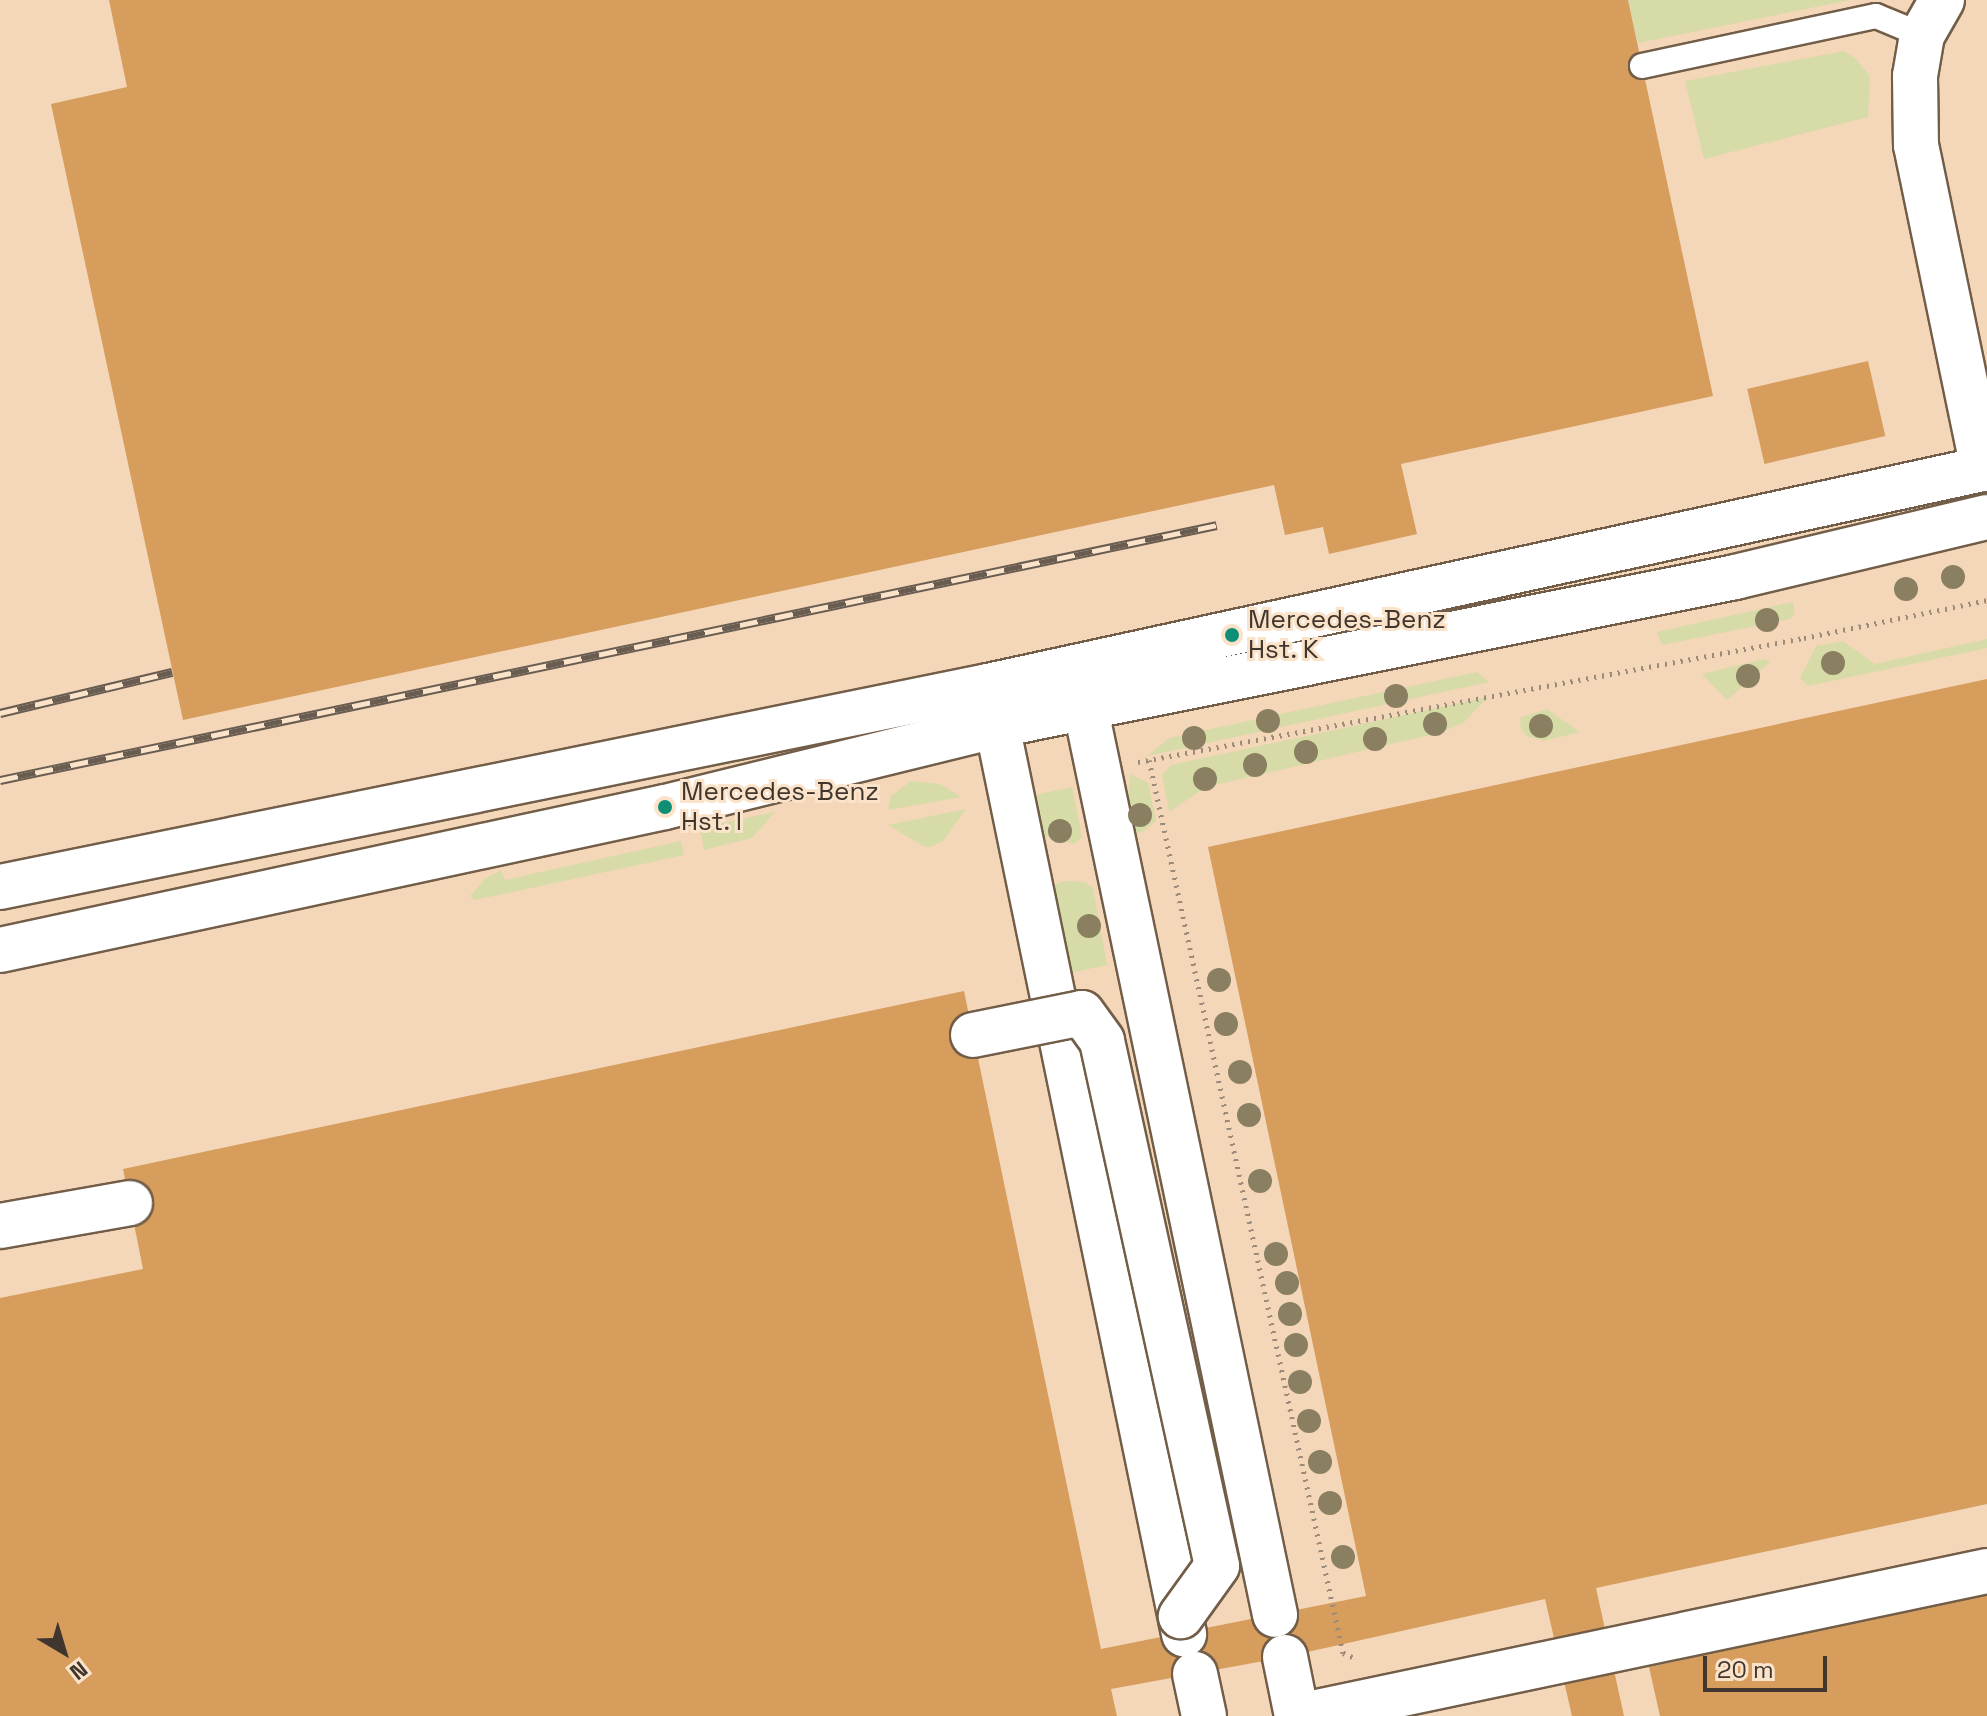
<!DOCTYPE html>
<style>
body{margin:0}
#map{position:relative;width:1987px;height:1716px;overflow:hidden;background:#fbe3ca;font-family:"Space Grotesk",sans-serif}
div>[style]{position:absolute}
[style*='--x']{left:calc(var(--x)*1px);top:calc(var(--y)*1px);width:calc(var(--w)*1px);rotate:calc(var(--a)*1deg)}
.built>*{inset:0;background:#f4d6b8;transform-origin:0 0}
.green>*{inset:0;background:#d7dba8}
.building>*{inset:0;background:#d69d5d;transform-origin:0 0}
.path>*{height:5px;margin-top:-2.5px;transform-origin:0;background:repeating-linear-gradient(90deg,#9b8b7a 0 2px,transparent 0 8px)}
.roads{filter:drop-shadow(2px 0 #725e48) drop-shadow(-2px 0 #725e48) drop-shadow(0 2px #725e48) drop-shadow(0 -2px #725e48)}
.lane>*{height:24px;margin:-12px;padding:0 12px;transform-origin:12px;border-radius:12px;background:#fff}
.street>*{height:44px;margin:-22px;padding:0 22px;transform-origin:22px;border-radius:22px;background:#fff}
.rail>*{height:9px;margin-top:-4.5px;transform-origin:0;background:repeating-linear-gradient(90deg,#fbe3ca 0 18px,#695c50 0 36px);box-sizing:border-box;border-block:2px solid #695c50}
.bridges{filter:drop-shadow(2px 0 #725e48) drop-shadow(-2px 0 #725e48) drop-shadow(0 2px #725e48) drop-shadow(0 -2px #725e48)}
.street-bridge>*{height:44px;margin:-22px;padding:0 22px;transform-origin:22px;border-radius:22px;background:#fff}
.trees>*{width:24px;height:24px;margin:-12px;border-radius:50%;background:#8a8061}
.dots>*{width:22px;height:22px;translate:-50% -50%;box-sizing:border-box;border:4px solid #fbe3ca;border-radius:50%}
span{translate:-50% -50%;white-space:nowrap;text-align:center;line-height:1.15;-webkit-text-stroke:6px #fbe3ca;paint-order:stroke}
.poi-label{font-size:26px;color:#40362d}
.left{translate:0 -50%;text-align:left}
.north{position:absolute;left:24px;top:1612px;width:80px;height:80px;-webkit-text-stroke:6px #fbe3ca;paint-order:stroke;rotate:142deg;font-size:22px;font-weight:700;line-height:32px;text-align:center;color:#40362d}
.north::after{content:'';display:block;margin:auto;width:28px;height:36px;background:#40362d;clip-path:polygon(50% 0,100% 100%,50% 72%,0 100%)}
.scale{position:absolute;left:1703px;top:1656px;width:124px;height:36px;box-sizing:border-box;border:4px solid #40362d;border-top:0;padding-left:10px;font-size:24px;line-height:28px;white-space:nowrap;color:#40362d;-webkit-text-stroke:6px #fbe3ca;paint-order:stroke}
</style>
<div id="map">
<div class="built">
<div style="left:0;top:0;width:1987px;height:1716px"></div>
</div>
<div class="green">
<div style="clip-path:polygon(1628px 0,1850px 0,1638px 43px)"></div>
<div style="clip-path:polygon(1844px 51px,1855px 58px,1870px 76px,1868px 117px,1704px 159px,1685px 81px)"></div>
<div style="clip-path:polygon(1793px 602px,1795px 613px,1790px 619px,1662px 645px,1657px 632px)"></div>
<div style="clip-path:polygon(1987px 639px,1987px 648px,1808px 686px,1800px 678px,1816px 646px,1843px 641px,1875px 664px)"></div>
<div style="clip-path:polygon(1764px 659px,1770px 662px,1727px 700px,1702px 674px)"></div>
<div style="clip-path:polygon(1477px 672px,1489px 682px,1147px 756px,1169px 738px)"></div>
<div style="clip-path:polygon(1488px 697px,1463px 723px,1439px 733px,1206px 787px,1169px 812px,1162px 775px,1171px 765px)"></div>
<div style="clip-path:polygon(1548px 709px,1548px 710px,1580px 732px,1544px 741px,1526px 736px,1520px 726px,1521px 717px)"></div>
<div style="clip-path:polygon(1130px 774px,1148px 783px,1156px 821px,1142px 832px,1131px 834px,1126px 829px)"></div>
<div style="clip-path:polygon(911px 781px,940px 784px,961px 797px,888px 810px,891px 796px)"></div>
<div style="clip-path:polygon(1072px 787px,1082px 837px,1074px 844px,1045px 836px,1038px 825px,1030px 796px)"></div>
<div style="clip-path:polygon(966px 809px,943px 841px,933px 846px,925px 847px,888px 825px)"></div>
<div style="clip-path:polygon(775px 812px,752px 838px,704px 850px,700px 828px)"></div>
<div style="clip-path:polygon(681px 841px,684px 855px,475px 900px,470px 896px,485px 879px,501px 870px,505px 880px)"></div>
<div style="clip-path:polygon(1065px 881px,1085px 882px,1093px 888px,1107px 965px,1061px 975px,1047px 897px,1054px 885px)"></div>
</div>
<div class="building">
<div style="clip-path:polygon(109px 0,1628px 0,1713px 396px,1401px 464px,1417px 534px,1329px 554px,1323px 527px,1285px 535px,1274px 485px,183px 720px,51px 104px,127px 87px)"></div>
<div style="left:1868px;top:361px;width:77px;height:124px;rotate:77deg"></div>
<div style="clip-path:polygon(1987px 679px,1987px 1504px,1596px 1588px,1624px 1716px,1572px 1716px,1545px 1599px,1285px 1657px,1111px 1689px,1117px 1716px,0 1716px,0 1298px,143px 1269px,123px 1169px,964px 991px,1101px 1649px,1366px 1596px,1208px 847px)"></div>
<div style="clip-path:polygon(1987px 1593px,1987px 1716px,1660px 1716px,1649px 1667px)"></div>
</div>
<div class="path">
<div style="--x:1149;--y:760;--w:914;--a:77.74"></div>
<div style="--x:1343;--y:1653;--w:13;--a:23"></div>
<div style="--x:1138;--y:762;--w:677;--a:-10.55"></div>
<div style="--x:1804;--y:638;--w:187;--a:-11.7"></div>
</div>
<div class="roads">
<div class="lane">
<div style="--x:1642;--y:66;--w:239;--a:-12.1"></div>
<div style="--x:1876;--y:16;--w:50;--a:22.4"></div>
</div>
<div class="street">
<div style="--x:1942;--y:0;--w:40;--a:119.7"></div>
<div style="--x:1922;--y:35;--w:42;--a:99.7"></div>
<div style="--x:1915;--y:76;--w:69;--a:89.2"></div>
<div style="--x:1916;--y:145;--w:331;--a:78.3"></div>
<div style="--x:1080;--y:682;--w:953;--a:78.19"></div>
<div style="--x:991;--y:696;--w:958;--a:78.37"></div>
<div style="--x:0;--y:887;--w:1008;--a:-11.5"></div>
<div style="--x:988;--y:686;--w:1023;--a:-12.31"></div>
<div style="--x:0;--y:950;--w:680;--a:-12.14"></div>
<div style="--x:665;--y:807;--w:343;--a:-13.8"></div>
<div style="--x:998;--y:725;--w:752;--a:-11.35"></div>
<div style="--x:1735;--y:577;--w:259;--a:-13.4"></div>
<div style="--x:0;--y:1226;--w:132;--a:-10"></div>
<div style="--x:1285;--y:1657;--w:60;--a:78.5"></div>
<div style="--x:1195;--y:1674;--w:43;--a:77.9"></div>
<div style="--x:1298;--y:1716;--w:704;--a:-11.88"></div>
</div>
</div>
<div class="rail">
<div style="--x:0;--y:713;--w:177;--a:-13.4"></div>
<div style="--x:0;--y:780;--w:1243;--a:-11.83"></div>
</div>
<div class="bridges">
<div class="street-bridge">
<div style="--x:973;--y:1035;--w:111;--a:-11.4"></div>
<div style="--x:1082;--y:1013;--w:34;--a:54"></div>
<div style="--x:1102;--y:1041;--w:537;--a:77.64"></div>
<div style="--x:1217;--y:1566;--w:62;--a:125.8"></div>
</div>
</div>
<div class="trees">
<div style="left:1953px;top:577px"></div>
<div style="left:1906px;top:589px"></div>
<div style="left:1767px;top:620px"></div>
<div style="left:1833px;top:663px"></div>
<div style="left:1748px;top:676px"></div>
<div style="left:1396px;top:696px"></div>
<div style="left:1268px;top:721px"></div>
<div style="left:1435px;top:724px"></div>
<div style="left:1541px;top:726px"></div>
<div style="left:1194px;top:738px"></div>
<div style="left:1375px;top:739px"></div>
<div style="left:1306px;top:752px"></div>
<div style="left:1255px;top:765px"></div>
<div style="left:1205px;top:779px"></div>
<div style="left:1140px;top:815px"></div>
<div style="left:1060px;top:831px"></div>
<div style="left:1089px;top:926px"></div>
<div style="left:1219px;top:980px"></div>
<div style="left:1226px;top:1024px"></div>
<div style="left:1240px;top:1072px"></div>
<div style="left:1249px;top:1115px"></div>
<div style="left:1260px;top:1181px"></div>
<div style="left:1276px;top:1254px"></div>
<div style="left:1287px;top:1283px"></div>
<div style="left:1290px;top:1314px"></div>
<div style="left:1296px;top:1345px"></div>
<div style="left:1300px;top:1382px"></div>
<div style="left:1309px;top:1421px"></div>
<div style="left:1320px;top:1462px"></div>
<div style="left:1330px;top:1503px"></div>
<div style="left:1343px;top:1557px"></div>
</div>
<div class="dots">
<div style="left:1232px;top:635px;background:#0d8e75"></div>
<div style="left:665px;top:807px;background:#0d8e75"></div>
</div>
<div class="poi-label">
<span class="left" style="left:1248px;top:635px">Mercedes-Benz<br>Hst. K</span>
<span class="left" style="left:681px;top:807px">Mercedes-Benz<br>Hst. I</span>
</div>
<div class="north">N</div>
<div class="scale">20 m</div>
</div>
